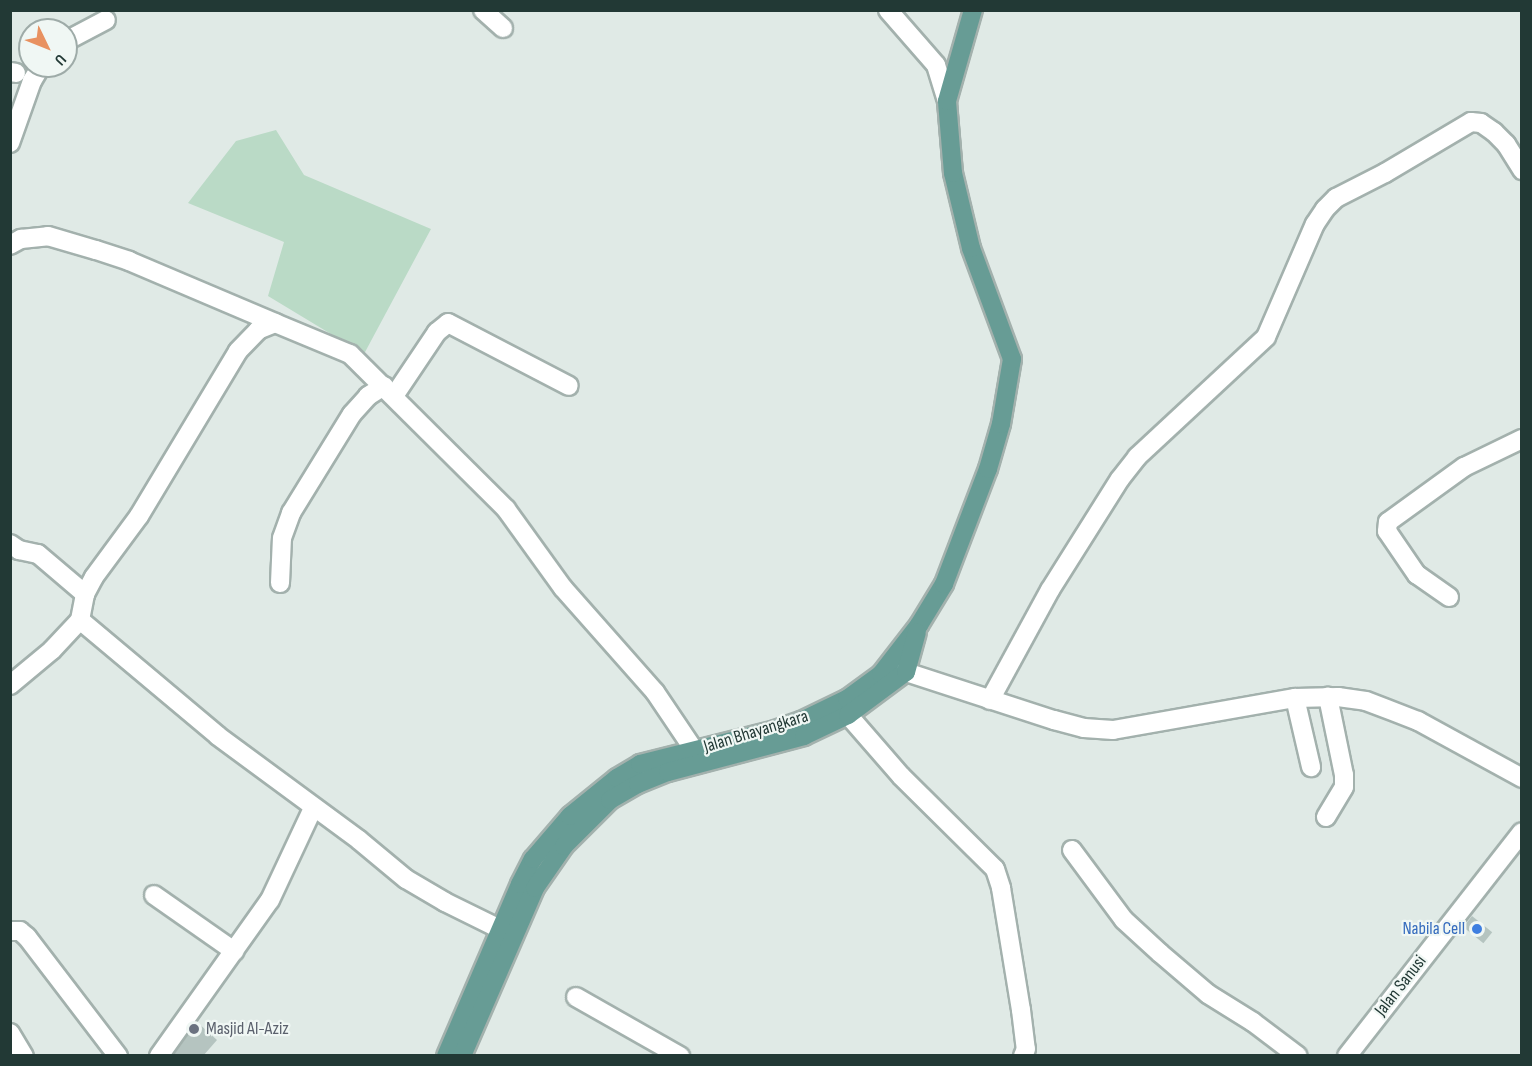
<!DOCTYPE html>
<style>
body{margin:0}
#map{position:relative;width:1532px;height:1066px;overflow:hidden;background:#e0eae6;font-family:"Sofia Sans Condensed",sans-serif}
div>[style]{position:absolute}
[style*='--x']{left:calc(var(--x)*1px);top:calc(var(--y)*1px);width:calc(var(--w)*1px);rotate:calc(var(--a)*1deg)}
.green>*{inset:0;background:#badac6}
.building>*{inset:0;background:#b5c4c0;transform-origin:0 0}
.roads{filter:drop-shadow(2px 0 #a3b1ad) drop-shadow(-2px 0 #a3b1ad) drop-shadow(0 2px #a3b1ad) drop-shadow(0 -2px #a3b1ad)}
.minor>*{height:18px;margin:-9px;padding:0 9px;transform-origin:9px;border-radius:9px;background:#fff}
.major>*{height:18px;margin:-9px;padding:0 9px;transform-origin:9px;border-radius:9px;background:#679c95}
.dots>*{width:16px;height:16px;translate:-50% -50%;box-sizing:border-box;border:3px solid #f0f7f4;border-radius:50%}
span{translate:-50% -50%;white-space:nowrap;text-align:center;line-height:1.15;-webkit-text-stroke:4.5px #f0f7f4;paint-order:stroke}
.street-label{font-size:18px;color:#223935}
.shop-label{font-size:18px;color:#366cbe}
.right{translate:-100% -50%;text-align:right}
.worship-label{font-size:18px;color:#5b616d}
.left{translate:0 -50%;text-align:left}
.frame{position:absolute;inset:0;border:12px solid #223935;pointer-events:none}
.north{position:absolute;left:18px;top:18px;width:60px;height:60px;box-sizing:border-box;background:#f0f7f4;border:2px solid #9eaba8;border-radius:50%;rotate:133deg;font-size:16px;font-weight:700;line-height:24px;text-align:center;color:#223935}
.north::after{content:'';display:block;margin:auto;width:21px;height:27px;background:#e89160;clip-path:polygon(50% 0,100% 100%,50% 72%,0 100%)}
</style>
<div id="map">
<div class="green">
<div style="clip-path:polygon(276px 130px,304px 175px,431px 229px,364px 354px,268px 296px,284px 242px,188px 203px,236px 141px)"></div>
</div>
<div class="building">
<div style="left:1472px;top:916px;width:26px;height:14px;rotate:39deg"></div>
<div style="clip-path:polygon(197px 1022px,217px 1040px,203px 1056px,173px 1056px)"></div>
</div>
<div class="roads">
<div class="minor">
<div style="--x:483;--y:10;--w:27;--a:42"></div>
<div style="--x:888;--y:10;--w:73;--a:48.9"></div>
<div style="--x:936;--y:65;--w:38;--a:73"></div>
<div style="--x:66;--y:41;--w:45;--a:-27.7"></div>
<div style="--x:10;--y:72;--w:6;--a:9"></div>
<div style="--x:10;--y:143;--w:66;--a:-70.5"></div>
<div style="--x:32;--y:81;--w:17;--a:-59"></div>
<div style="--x:10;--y:245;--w:13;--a:-29"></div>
<div style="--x:21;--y:239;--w:27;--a:-6"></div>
<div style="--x:48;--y:236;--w:50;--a:16.3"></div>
<div style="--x:96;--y:250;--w:35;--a:18"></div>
<div style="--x:129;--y:261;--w:159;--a:23"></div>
<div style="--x:394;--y:396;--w:77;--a:-56.1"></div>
<div style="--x:437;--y:332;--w:14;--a:-39"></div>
<div style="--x:448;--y:323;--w:136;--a:27.5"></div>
<div style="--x:10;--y:544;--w:11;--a:34"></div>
<div style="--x:19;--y:550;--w:19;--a:12"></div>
<div style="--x:38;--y:554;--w:62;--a:40.4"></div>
<div style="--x:280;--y:583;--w:45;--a:-87.5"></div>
<div style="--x:282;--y:538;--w:27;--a:-70"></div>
<div style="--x:291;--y:513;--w:116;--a:-58.4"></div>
<div style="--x:352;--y:414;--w:24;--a:-48"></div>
<div style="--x:368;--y:396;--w:19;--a:-32"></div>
<div style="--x:1449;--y:597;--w:39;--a:-145"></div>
<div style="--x:1417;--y:575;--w:53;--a:-124.3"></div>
<div style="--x:1387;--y:531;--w:9;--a:-84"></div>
<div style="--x:1388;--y:522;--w:94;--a:-35.9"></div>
<div style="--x:1464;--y:467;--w:64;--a:-25.8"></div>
<div style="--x:80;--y:620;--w:180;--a:40"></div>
<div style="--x:218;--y:736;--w:175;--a:36.4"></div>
<div style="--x:359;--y:840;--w:61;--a:39.7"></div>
<div style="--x:406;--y:879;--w:45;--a:30.5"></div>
<div style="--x:445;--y:902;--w:75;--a:26.2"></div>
<div style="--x:893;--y:665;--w:15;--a:28"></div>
<div style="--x:906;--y:672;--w:156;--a:18"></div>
<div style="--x:1054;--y:720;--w:31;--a:15"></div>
<div style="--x:1084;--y:728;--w:29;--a:4"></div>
<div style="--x:1113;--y:730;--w:185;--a:-10"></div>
<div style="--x:1295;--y:698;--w:43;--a:-1.3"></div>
<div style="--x:1338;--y:697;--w:28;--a:8"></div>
<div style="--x:1366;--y:701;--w:56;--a:21"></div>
<div style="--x:1418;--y:721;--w:119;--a:28.7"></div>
<div style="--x:10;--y:685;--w:55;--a:-39.8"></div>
<div style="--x:52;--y:650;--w:41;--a:-47"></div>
<div style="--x:80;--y:620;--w:26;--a:-79"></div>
<div style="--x:85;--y:594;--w:19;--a:-62"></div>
<div style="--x:94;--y:577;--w:76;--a:-53.6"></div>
<div style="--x:139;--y:516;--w:192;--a:-59"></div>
<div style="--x:238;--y:351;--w:29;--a:-46"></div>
<div style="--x:258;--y:330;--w:18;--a:-22"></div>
<div style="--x:275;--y:323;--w:81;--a:22.5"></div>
<div style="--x:350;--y:354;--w:220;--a:44.8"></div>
<div style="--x:506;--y:509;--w:97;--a:54.2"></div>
<div style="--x:563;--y:588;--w:139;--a:48.5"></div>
<div style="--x:655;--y:692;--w:70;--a:56.1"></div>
<div style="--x:1295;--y:698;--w:71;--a:76.9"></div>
<div style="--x:990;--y:700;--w:125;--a:-61.4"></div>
<div style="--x:1050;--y:590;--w:131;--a:-57.8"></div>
<div style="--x:1120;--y:479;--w:28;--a:-52"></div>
<div style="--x:1137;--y:457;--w:176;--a:-42.9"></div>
<div style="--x:1266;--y:337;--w:123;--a:-66.6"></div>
<div style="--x:1315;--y:224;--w:18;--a:-56"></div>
<div style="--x:1325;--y:209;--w:16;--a:-45"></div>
<div style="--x:1336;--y:198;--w:55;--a:-27"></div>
<div style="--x:1385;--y:173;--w:100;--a:-30.7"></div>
<div style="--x:1471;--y:122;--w:10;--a:6"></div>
<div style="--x:1481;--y:123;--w:16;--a:35"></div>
<div style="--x:1494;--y:132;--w:17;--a:45"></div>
<div style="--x:1506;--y:144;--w:31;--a:58"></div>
<div style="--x:848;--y:715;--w:81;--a:49"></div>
<div style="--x:901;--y:776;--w:132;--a:44.7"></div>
<div style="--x:995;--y:869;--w:20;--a:72"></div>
<div style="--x:1001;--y:888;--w:124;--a:80.7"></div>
<div style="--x:1021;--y:1010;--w:39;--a:83"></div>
<div style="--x:1026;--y:1049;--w:8;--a:113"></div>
<div style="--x:1326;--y:817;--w:35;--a:-59"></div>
<div style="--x:1344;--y:787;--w:12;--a:-90"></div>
<div style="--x:1344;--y:775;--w:80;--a:-101.6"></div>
<div style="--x:1072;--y:850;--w:87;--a:53.4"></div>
<div style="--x:1124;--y:920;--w:49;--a:42.5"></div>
<div style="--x:1160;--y:953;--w:63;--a:40.5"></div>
<div style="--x:1208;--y:994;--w:53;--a:31.9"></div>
<div style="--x:1253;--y:1022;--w:56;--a:37.1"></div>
<div style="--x:154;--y:895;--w:98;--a:35"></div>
<div style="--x:10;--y:931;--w:10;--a:0"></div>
<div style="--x:20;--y:931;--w:9;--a:41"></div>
<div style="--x:27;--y:937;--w:150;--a:52.6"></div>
<div style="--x:576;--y:997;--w:120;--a:29.6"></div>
<div style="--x:10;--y:1033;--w:27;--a:59"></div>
<div style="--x:159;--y:1056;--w:191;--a:-54.6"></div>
<div style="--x:270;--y:900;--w:102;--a:-64.9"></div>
<div style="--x:1347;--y:1056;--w:284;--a:-52"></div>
</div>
<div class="major">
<div style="--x:446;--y:1056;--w:187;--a:-66.7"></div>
<div style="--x:520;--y:884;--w:28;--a:-63"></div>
<div style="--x:533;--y:859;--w:57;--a:-49.3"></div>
<div style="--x:570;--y:816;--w:60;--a:-39"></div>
<div style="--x:617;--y:778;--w:27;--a:-31"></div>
<div style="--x:640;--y:764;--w:139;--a:-14.1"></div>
<div style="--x:775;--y:730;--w:28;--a:-19"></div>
<div style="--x:801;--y:721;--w:51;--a:-25.6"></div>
<div style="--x:847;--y:699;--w:42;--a:-36.3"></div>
<div style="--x:881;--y:674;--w:62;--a:-52.2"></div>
<div style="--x:919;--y:625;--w:48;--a:-58.6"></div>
<div style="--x:944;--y:584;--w:123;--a:-69.1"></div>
<div style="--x:988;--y:469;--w:47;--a:-73.9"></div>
<div style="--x:1001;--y:424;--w:66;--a:-80.4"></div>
<div style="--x:1012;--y:359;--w:118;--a:-110.3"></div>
<div style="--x:971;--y:248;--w:77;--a:-103.5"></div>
<div style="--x:953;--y:173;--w:72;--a:-94.8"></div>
<div style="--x:947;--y:101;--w:95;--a:-74.1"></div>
<div style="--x:462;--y:1056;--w:183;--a:-66.5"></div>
<div style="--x:535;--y:888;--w:51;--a:-55.4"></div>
<div style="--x:564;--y:846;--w:65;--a:-45"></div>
<div style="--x:610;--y:800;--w:32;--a:-30"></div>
<div style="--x:638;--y:784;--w:32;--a:-22"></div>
<div style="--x:668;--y:772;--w:141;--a:-14.8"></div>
<div style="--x:804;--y:736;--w:49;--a:-25.5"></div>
<div style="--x:848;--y:715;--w:72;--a:-36.6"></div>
<div style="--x:906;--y:672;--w:41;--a:-74.6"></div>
</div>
</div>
<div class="dots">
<div style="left:1477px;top:929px;background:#3f7fe0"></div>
<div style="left:194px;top:1029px;background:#6b7280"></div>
</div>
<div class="street-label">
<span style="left:756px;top:732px;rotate:-17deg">Jalan Bhayangkara</span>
<span style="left:1401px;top:986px;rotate:-52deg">Jalan Sanusi</span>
</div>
<div class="shop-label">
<span class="right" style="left:1465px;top:929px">Nabila Cell</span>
</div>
<div class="worship-label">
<span class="left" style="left:206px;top:1029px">Masjid Al-Aziz</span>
</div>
<div class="frame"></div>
<div class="north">U</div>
</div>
